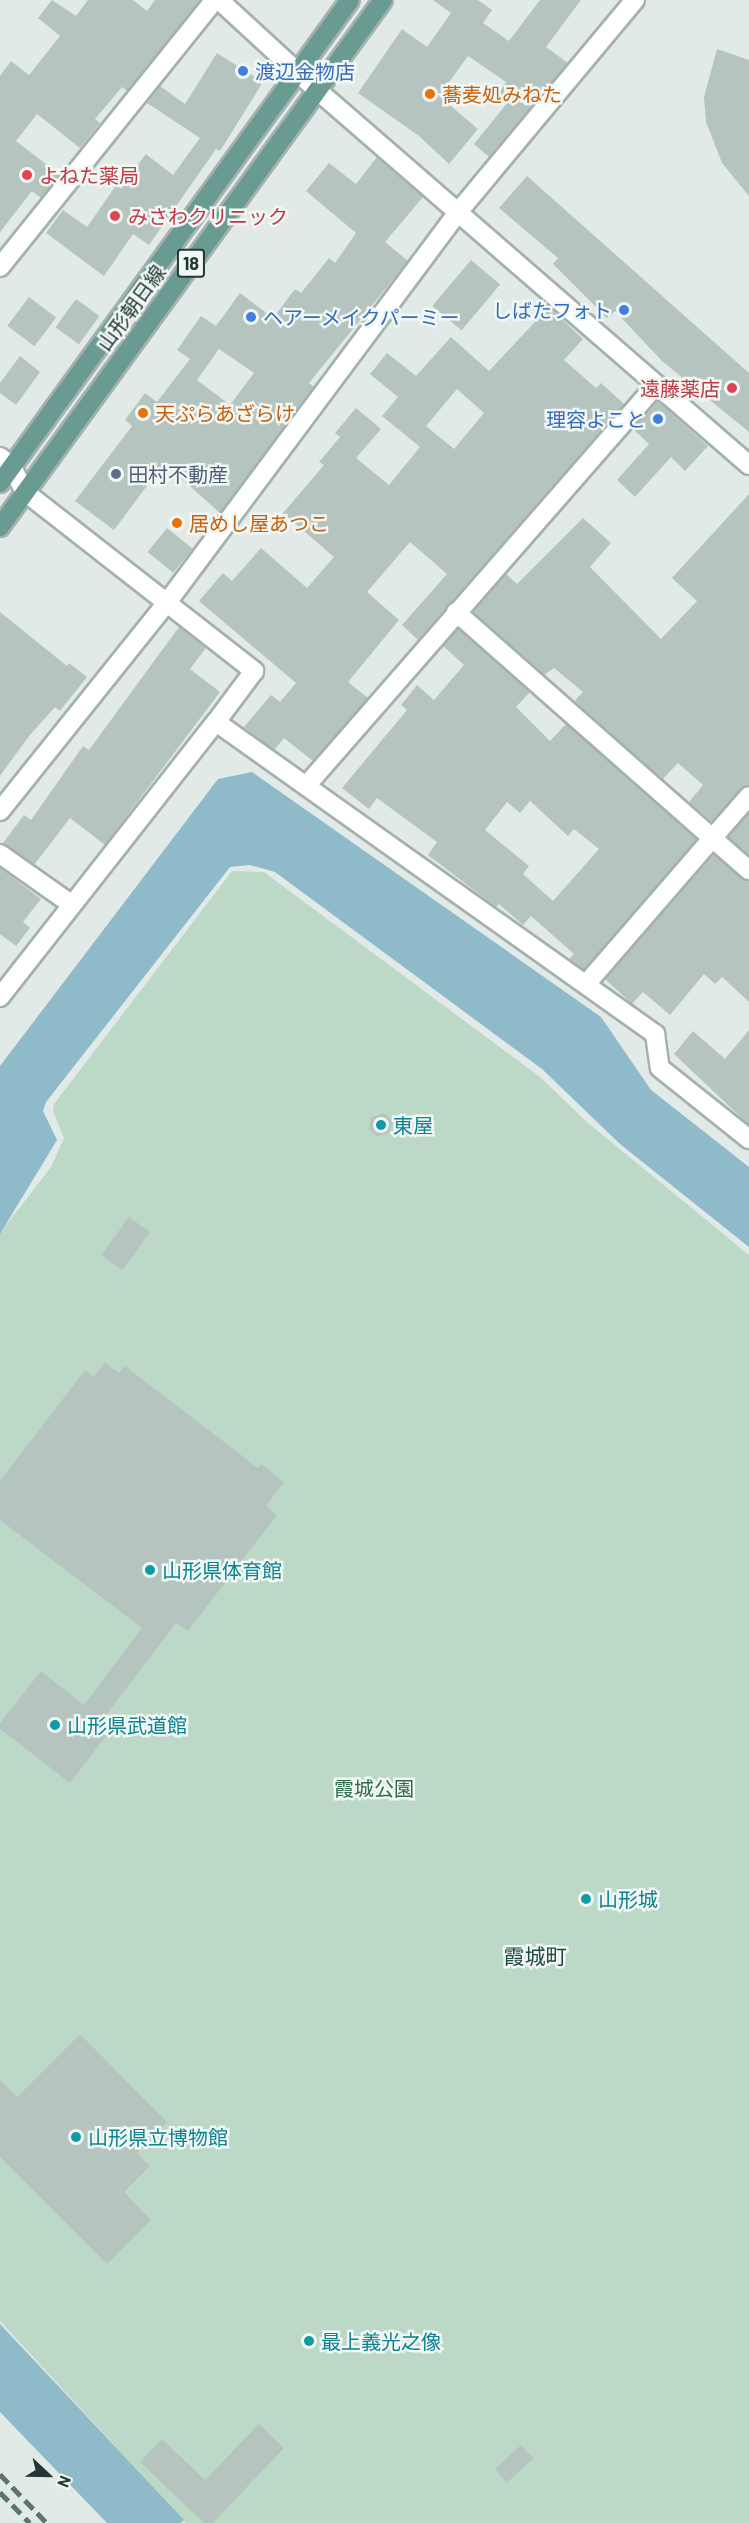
<!DOCTYPE html>
<meta charset="utf-8">
<style>
body{margin:0}
#map{position:relative;width:749px;height:2523px;overflow:hidden;background:#e1eae7;font-family:Barlow,"Noto Sans JP",sans-serif}
div>[style]{position:absolute}
[style*='--x']{left:calc(var(--x)*1px);top:calc(var(--y)*1px);width:calc(var(--w)*1px);rotate:calc(var(--a)*1deg)}
.green>*{inset:0;background:#bbd9c6}
.water>*{inset:0;background:#8ebac9}
.building>*{inset:0;background:#b6c4c0;transform-origin:0 0}
.roads{filter:drop-shadow(2px 0 #a4b1ae) drop-shadow(-2px 0 #a4b1ae) drop-shadow(0 2px #a4b1ae) drop-shadow(0 -2px #a4b1ae)}
.minor>*{height:18px;margin:-9px;padding:0 9px;transform-origin:9px;border-radius:9px;background:#fff}
.tertiary>*{height:18px;margin:-9px;padding:0 9px;transform-origin:9px;border-radius:9px;background:#fff}
.primary>*{height:18px;margin:-9px;padding:0 9px;transform-origin:9px;border-radius:9px;background:#699b93}
.rail>*{height:4.5px;margin-top:-2.25px;transform-origin:0;background:repeating-linear-gradient(90deg,#5d7470 0 12px,transparent 0 18px)}
.dots>*{width:16px;height:16px;translate:-50% -50%;box-sizing:border-box;border:3px solid #f1f7f4;border-radius:50%}
span{translate:-50% -50%;white-space:nowrap;text-align:center;line-height:1.15;-webkit-text-stroke:5px #f1f7f4;paint-order:stroke}
.shield-label span{padding:2px 4px;background:#f1f7f4;border:2px solid;border-radius:4px;-webkit-text-stroke-width:0}
.shield-label{font-size:18px;color:#233835;font-weight:700}
.shop-label{font-size:20px;color:#366cbe}
.left{translate:0 -50%;text-align:left}
.right{translate:-100% -50%;text-align:right}
.food-label{font-size:20px;color:#c56008}
.health-label{font-size:20px;color:#be3a42}
.street-label{font-size:20px;color:#233835}
.service-label{font-size:20px;color:#4e5e75}
.culture-label{font-size:20px;color:#0d838f}
.park-label{font-size:20px;color:#316b4e}
.neighbourhood-label{font-size:21px;color:#214843}
.north{position:absolute;left:18px;top:2445px;width:60px;height:60px;-webkit-text-stroke:4px #f1f7f4;paint-order:stroke;rotate:112deg;font-size:16px;font-weight:700;line-height:24px;text-align:center;color:#233835}
.north::after{content:'';display:block;margin:auto;width:21px;height:27px;background:#233835;clip-path:polygon(50% 0,100% 100%,50% 72%,0 100%)}
</style>
<div id="map">
<div class="green">
<div style="clip-path:polygon(232px 871px,264px 872px,276px 881px,540px 1077px,588px 1123px,749px 1255px,749px 2523px,186px 2523px,0 2321px,0 1233px,51px 1167px,64px 1138px,53px 1111px,54px 1104px)"></div>
</div>
<div class="water">
<div style="clip-path:polygon(252px 772px,601px 1017px,651px 1090px,749px 1167px,749px 1247px,620px 1144px,542px 1069px,275px 872px,250px 865px,230px 867px,46px 1102px,43px 1111px,57px 1140px,0 1234px,0 1066px,218px 779px)"></div>
<div style="clip-path:polygon(0 2324px,184px 2520px,181px 2523px,107px 2523px,0 2412px)"></div>
</div>
<div class="building">
<div style="clip-path:polygon(52px 0,76px 16px,88px 0,133px 0,147px 11px,155px 0,201px 0,127px 91px,122px 87px,95px 119px,100px 123px,80px 148px,37px 114px,16px 141px,60px 175px,41px 198px,32px 191px,0 232px,0 76px,11px 61px,29px 75px,60px 36px,38px 18px)"></div>
<div style="clip-path:polygon(433px 0,478px 0,492px 10px,483px 23px,509px 41px,540px 0,581px 0,546px 47px,568px 63px,489px 157px,474px 144px,508px 102px,498px 95px,506px 82px,468px 56px,439px 96px,478px 129px,449px 164px,419px 136px,358px 93px,402px 29px,427px 47px,451px 13px)"></div>
<div style="clip-path:polygon(717px 49px,749px 60px,749px 196px,722px 163px,706px 122px,704px 97px)"></div>
<div style="clip-path:polygon(217px 53px,263px 82px,220px 151px,216px 149px,149px 245px,133px 234px,104px 276px,46px 233px,63px 210px,87px 227px,124px 174px,128px 177px,146px 154px,173px 175px,200px 138px,147px 103px,160px 86px,185px 104px)"></div>
<div style="clip-path:polygon(evenodd,377px 157px,423px 197px,385px 242px,408px 261px,309px 383px,314px 387px,220px 513px,164px 463px,114px 530px,75px 501px,132px 426px,125px 420px,145px 393px,157px 402px,190px 359px,177px 350px,201px 316px,216px 326px,240px 293px,273px 318px,295px 289px,301px 293px,329px 258px,335px 263px,356px 233px,306px 191px,329px 163px,356px 184px,377px 157px,219px 349px,254px 373px,230px 405px,197px 380px,219px 349px)"></div>
<div style="clip-path:polygon(527px 176px,749px 373px,749px 432px,662px 361px,615px 311px,607px 318px,553px 264px,558px 258px,499px 208px)"></div>
<div style="left:471px;top:260px;width:38px;height:60px;rotate:40deg"></div>
<div style="left:29px;top:297px;width:34px;height:36px;rotate:37deg"></div>
<div style="left:76px;top:299px;width:29px;height:35px;rotate:36deg"></div>
<div style="clip-path:polygon(evenodd,549px 307px,583px 339px,564px 360px,596px 388px,601px 383px,624px 404px,418px 640px,402px 625px,447px 574px,410px 542px,367px 592px,399px 620px,348px 682px,368px 698px,313px 761px,284px 738px,274px 750px,244px 727px,271px 695px,280px 702px,296px 683px,199px 601px,223px 573px,232px 581px,261px 548px,307px 588px,334px 557px,283px 513px,324px 465px,319px 462px,340px 437px,335px 433px,356px 408px,381px 429px,356px 458px,389px 485px,420px 447px,382px 416px,398px 397px,370px 374px,387px 353px,416px 376px,451px 337px,489px 371px,549px 307px,457px 389px,484px 413px,454px 449px,426px 426px,457px 389px)"></div>
<div style="clip-path:polygon(20px 356px,40px 372px,16px 405px,0 393px,0 383px)"></div>
<div style="clip-path:polygon(658px 401px,708px 446px,685px 471px,671px 457px,635px 497px,617px 480px,649px 444px,633px 429px)"></div>
<div style="clip-path:polygon(749px 494px,749px 785px,740px 789px,712px 822px,689px 802px,703px 785px,678px 763px,663px 779px,581px 707px,575px 700px,583px 692px,554px 668px,544px 675px,473px 612px,506px 574px,517px 584px,583px 518px,611px 543px,590px 567px,661px 639px,697px 601px,672px 578px)"></div>
<div style="left:167px;top:528px;width:33px;height:31px;rotate:39deg"></div>
<div style="clip-path:polygon(0 612px,67px 666px,69px 663px,87px 677px,60px 711px,55px 707px,29px 736px,0 776px)"></div>
<div style="clip-path:polygon(179px 627px,206px 648px,190px 669px,220px 692px,105px 845px,70px 818px,34px 865px,3px 843px,24px 815px,31px 820px,83px 746px,89px 750px)"></div>
<div style="clip-path:polygon(evenodd,458px 629px,530px 692px,516px 707px,550px 741px,566px 724px,697px 839px,584px 970px,569px 959px,574px 954px,531px 916px,523px 925px,499px 904px,496px 907px,428px 855px,437px 842px,377px 798px,369px 809px,342px 788px,407px 710px,401px 705px,417px 685px,434px 700px,464px 665px,443px 646px,458px 629px,530px 801px,568px 836px,574px 829px,599px 849px,553px 901px,523px 874px,529px 866px,485px 830px,507px 802px,520px 813px,530px 801px)"></div>
<div style="clip-path:polygon(749px 813px,749px 855px,728px 837px)"></div>
<div style="clip-path:polygon(714px 854px,749px 881px,749px 1002px,722px 977px,715px 984px,704px 974px,670px 1015px,643px 992px,632px 1004px,605px 979px)"></div>
<div style="clip-path:polygon(0 868px,41px 899px,23px 922px,30px 928px,16px 946px,0 934px)"></div>
<div style="clip-path:polygon(749px 1030px,749px 1125px,674px 1054px,693px 1031px,725px 1059px)"></div>
<div style="clip-path:polygon(383px 1113px,393px 1121px,389px 1133px,377px 1136px,369px 1129px,371px 1118px)"></div>
<div style="left:129px;top:1217px;width:26px;height:47px;rotate:36deg"></div>
<div style="clip-path:polygon(105px 1362px,119px 1373px,125px 1366px,258px 1468px,261px 1464px,284px 1482px,266px 1506px,277px 1515px,188px 1631px,176px 1623px,103px 1719px,113px 1727px,70px 1783px,0 1729px,0 1723px,41px 1671px,84px 1705px,142px 1628px,0 1520px,0 1481px,85px 1370px,94px 1377px)"></div>
<div style="clip-path:polygon(80px 2034px,167px 2122px,137px 2153px,150px 2166px,124px 2192px,151px 2220px,107px 2264px,0 2157px,0 2080px,17px 2097px)"></div>
<div style="clip-path:polygon(259px 2424px,284px 2448px,213px 2523px,204px 2523px,140px 2462px,162px 2439px,205px 2480px)"></div>
<div style="left:521px;top:2445px;width:18px;height:36px;rotate:47deg"></div>
</div>
<div class="roads">
<div class="minor">
<div style="--x:219;--y:0;--w:133;--a:42.6"></div>
<div style="--x:0;--y:267;--w:343;--a:-51.2"></div>
<div style="--x:25;--y:492;--w:291;--a:38"></div>
<div style="--x:254;--y:671;--w:64;--a:126.7"></div>
<div style="--x:456;--y:612;--w:390;--a:41.4"></div>
<div style="--x:306;--y:786;--w:532;--a:-48.88"></div>
<div style="--x:0;--y:811;--w:265;--a:-51.3"></div>
<div style="--x:166;--y:604;--w:490;--a:-53.3"></div>
<div style="--x:459;--y:211;--w:275;--a:-50.2"></div>
<div style="--x:0;--y:854;--w:87;--a:35.2"></div>
<div style="--x:587;--y:983;--w:247;--a:-49.1"></div>
<div style="--x:0;--y:997;--w:350;--a:-51.9"></div>
<div style="--x:216;--y:722;--w:539;--a:35.4"></div>
<div style="--x:655;--y:1034;--w:34;--a:82"></div>
<div style="--x:660;--y:1068;--w:114;--a:38.6"></div>
</div>
<div class="tertiary">
<div style="--x:317;--y:90;--w:572;--a:40.96"></div>
<div style="--x:0;--y:457;--w:14;--a:36"></div>
<div style="--x:11;--y:465;--w:30;--a:63"></div>
</div>
<div class="primary">
<div style="--x:0;--y:483;--w:596;--a:-54.07"></div>
<div style="--x:0;--y:527;--w:651;--a:-53.99"></div>
</div>
</div>
<div class="rail">
<div style="--x:0;--y:2474;--w:68;--a:46.2"></div>
<div style="--x:0;--y:2492;--w:43;--a:45.9"></div>
</div>
<div class="dots">
<div style="left:243px;top:71px;background:#3f7fe0"></div>
<div style="left:430px;top:94px;background:#e8710a"></div>
<div style="left:27px;top:175px;background:#e0444e"></div>
<div style="left:115px;top:216px;background:#e0444e"></div>
<div style="left:624px;top:310px;background:#3f7fe0"></div>
<div style="left:251px;top:317px;background:#3f7fe0"></div>
<div style="left:732px;top:388px;background:#e0444e"></div>
<div style="left:143px;top:413px;background:#e8710a"></div>
<div style="left:658px;top:419px;background:#3f7fe0"></div>
<div style="left:116px;top:474px;background:#5c6f8a"></div>
<div style="left:177px;top:523px;background:#e8710a"></div>
<div style="left:381px;top:1125px;background:#0f9aa8"></div>
<div style="left:150px;top:1570px;background:#0f9aa8"></div>
<div style="left:55px;top:1725px;background:#0f9aa8"></div>
<div style="left:586px;top:1899px;background:#0f9aa8"></div>
<div style="left:76px;top:2137px;background:#0f9aa8"></div>
<div style="left:309px;top:2341px;background:#0f9aa8"></div>
</div>
<div class="shield-label">
<span style="left:191px;top:263px">18</span>
</div>
<div class="shop-label">
<span class="left" style="left:255px;top:71px">渡辺金物店</span>
<span class="right" style="left:612px;top:310px">しばたフォト</span>
<span class="left" style="left:263px;top:317px">ヘアーメイクパーミー</span>
<span class="right" style="left:646px;top:419px">理容よこと</span>
</div>
<div class="food-label">
<span class="left" style="left:442px;top:94px">蕎麦処みねた</span>
<span class="left" style="left:155px;top:413px">天ぷらあざらけ</span>
<span class="left" style="left:189px;top:523px">居めし屋あつこ</span>
</div>
<div class="health-label">
<span class="left" style="left:39px;top:175px">よねた薬局</span>
<span class="left" style="left:128px;top:216px">みさわクリニック</span>
<span class="right" style="left:720px;top:388px">遠藤薬店</span>
</div>
<div class="street-label">
<span style="left:131px;top:308px;rotate:-54deg">山形朝日線</span>
</div>
<div class="service-label">
<span class="left" style="left:128px;top:474px">田村不動産</span>
</div>
<div class="culture-label">
<span class="left" style="left:393px;top:1125px">東屋</span>
<span class="left" style="left:162px;top:1570px">山形県体育館</span>
<span class="left" style="left:67px;top:1725px">山形県武道館</span>
<span class="left" style="left:598px;top:1899px">山形城</span>
<span class="left" style="left:88px;top:2137px">山形県立博物館</span>
<span class="left" style="left:321px;top:2341px">最上義光之像</span>
</div>
<div class="park-label">
<span style="left:374px;top:1788px">霞城公園</span>
</div>
<div class="neighbourhood-label">
<span style="left:535px;top:1956px">霞城町</span>
</div>
<div class="north">N</div>
</div>
